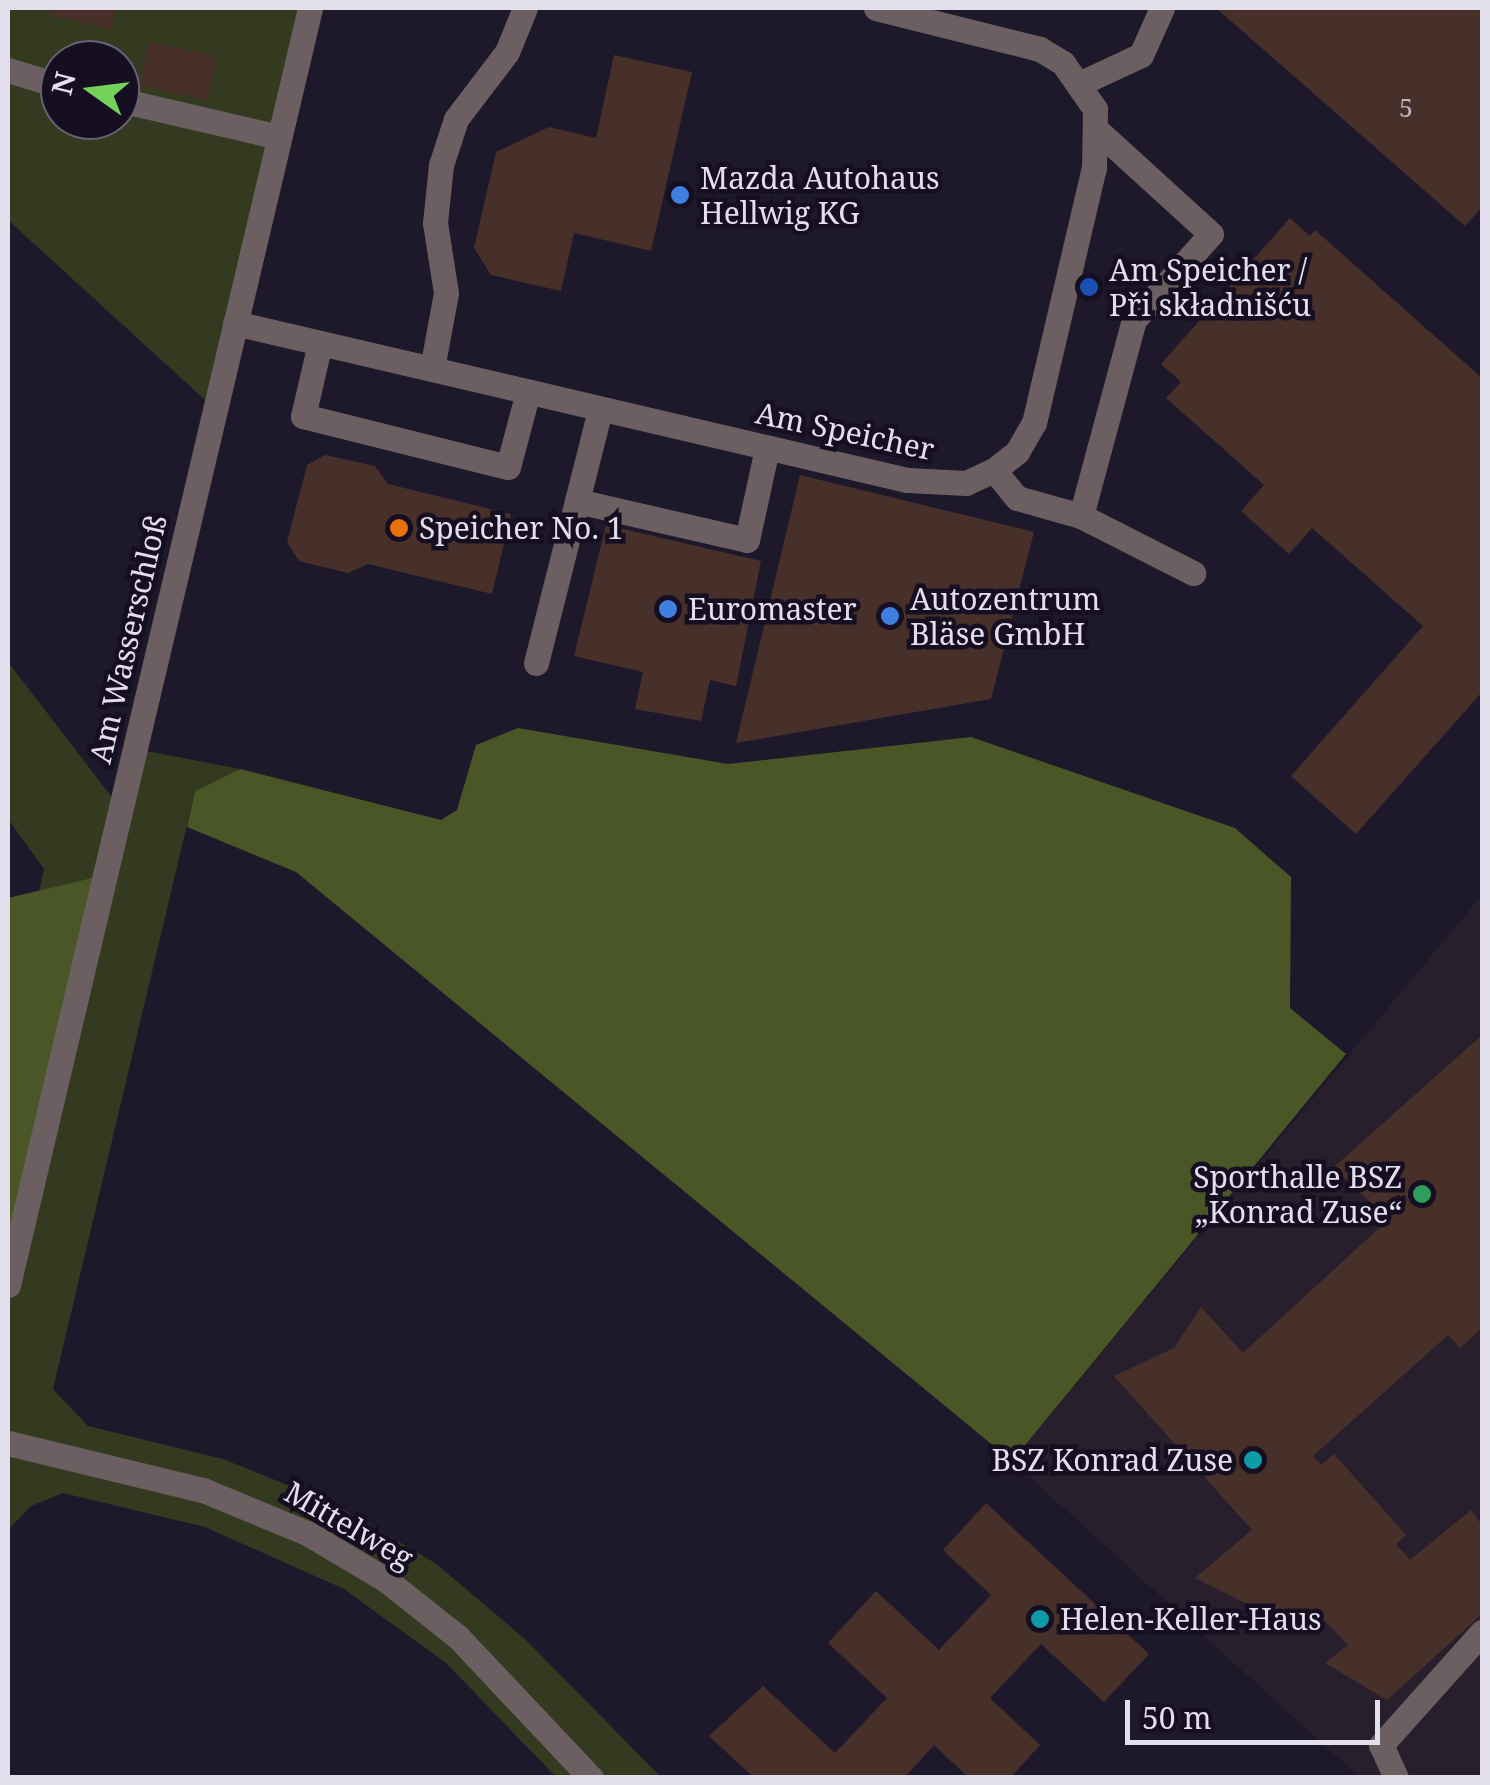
<!DOCTYPE html>
<meta charset="utf-8">
<style>
body{margin:0}
#map{position:relative;width:1490px;height:1785px;overflow:hidden;background:#1e182b;font-family:"Noto Serif",serif}
div>[style]{position:absolute}
[style*='--x']{left:calc(var(--x)*1px);top:calc(var(--y)*1px);width:calc(var(--w)*1px);rotate:calc(var(--a)*1deg)}
.education>*{inset:0;background:#281f2d}
.green>*{inset:0;background:#343a20}
.forest>*{inset:0;background:#4b5626}
.building>*{inset:0;background:#48302a;transform-origin:0 0}
.minor>*{height:25px;margin:-12.5px;padding:0 12.5px;transform-origin:12.5px;border-radius:12.5px;background:#6c5f62}
.dots>*{width:28px;height:28px;translate:-50% -50%;box-sizing:border-box;border:5px solid #150f21;border-radius:50%}
span{translate:-50% -50%;white-space:nowrap;text-align:center;line-height:1.15;-webkit-text-stroke:9px #150f21;paint-order:stroke}
.number-label{font-size:25px;color:#bcb3bc}
.number-label span{-webkit-text-stroke-width:0}
.poi-label{font-size:30px;color:#e3dfed}
.left{translate:0 -50%;text-align:left}
.right{translate:-100% -50%;text-align:right}
.street-label{font-size:30px;color:#e3dfed}
.frame{position:absolute;inset:0;border:10px solid #e3dfed;pointer-events:none}
.north{position:absolute;left:40px;top:40px;width:100px;height:100px;box-sizing:border-box;background:#150f21;border:2px solid #676273;border-radius:50%;rotate:284deg;font-size:28px;font-weight:700;line-height:40px;text-align:center;color:#e3dfed}
.north::after{content:'';display:block;margin:auto;width:35px;height:45px;background:#75d25b;clip-path:polygon(50% 0,100% 100%,50% 72%,0 100%)}
.scale{position:absolute;left:1125px;top:1700px;width:255px;height:45px;box-sizing:border-box;border:5px solid #e3dfed;border-top:0;padding-left:12px;font-size:30px;line-height:35px;white-space:nowrap;color:#e3dfed;-webkit-text-stroke:8px #150f21;paint-order:stroke}
</style>
<div id="map">
<div class="education">
<div style="clip-path:polygon(1482px 895px,1482px 1777px,1359px 1777px,1012px 1461px)"></div>
</div>
<div class="green">
<div style="clip-path:polygon(evenodd,8px 8px,309px 8px,215px 409px,8px 220px,8px 8px,60px 60px,120px 60px,120px 120px,60px 120px,60px 60px)"></div>
<div style="clip-path:polygon(8px 662px,121px 809px,136px 749px,240px 769px,195px 791px,53px 1389px,88px 1426px,223px 1459px,332px 1503px,435px 1563px,525px 1639px,661px 1777px,556px 1777px,446px 1663px,344px 1589px,205px 1527px,63px 1493px,31px 1506px,8px 1530px,8px 1266px,104px 876px,39px 891px,44px 869px,8px 819px)"></div>
</div>
<div class="forest">
<div style="clip-path:polygon(518px 728px,728px 764px,971px 737px,1235px 828px,1291px 877px,1290px 1008px,1346px 1054px,1012px 1461px,296px 872px,187px 827px,195px 791px,240px 769px,441px 820px,457px 810px,476px 745px)"></div>
<div style="clip-path:polygon(105px 875px,8px 1263px,8px 898px)"></div>
</div>
<div class="building">
<div style="clip-path:polygon(51px 8px,116px 8px,111px 30px,49px 15px)"></div>
<div style="clip-path:polygon(1216px 8px,1482px 8px,1482px 207px,1465px 226px)"></div>
<div style="left:149px;top:42px;width:69px;height:45px;rotate:12deg"></div>
<div style="clip-path:polygon(614px 55px,692px 72px,651px 251px,574px 233px,561px 291px,491px 275px,474px 248px,496px 152px,549px 127px,596px 138px)"></div>
<div style="clip-path:polygon(1290px 218px,1310px 236px,1315px 230px,1482px 378px,1482px 692px,1356px 834px,1291px 776px,1423px 626px,1312px 528px,1289px 554px,1241px 511px,1264px 485px,1166px 398px,1181px 382px,1161px 364px)"></div>
<div style="clip-path:polygon(325px 455px,375px 466px,388px 484px,511px 514px,492px 594px,368px 564px,348px 573px,299px 561px,287px 542px,307px 465px)"></div>
<div style="clip-path:polygon(800px 475px,1034px 532px,991px 699px,736px 743px)"></div>
<div style="clip-path:polygon(606px 525px,761px 561px,736px 686px,710px 680px,701px 721px,635px 709px,643px 672px,574px 656px)"></div>
<div style="clip-path:polygon(1482px 1035px,1482px 1328px,1460px 1348px,1448px 1335px,1313px 1456px,1321px 1465px,1334px 1454px,1406px 1535px,1396px 1544px,1410px 1560px,1471px 1510px,1482px 1525px,1482px 1614px,1387px 1700px,1325px 1663px,1348px 1645px,1324px 1620px,1308px 1634px,1195px 1578px,1252px 1530px,1114px 1376px,1174px 1348px,1201px 1307px,1243px 1353px,1389px 1219px,1333px 1168px)"></div>
<div style="clip-path:polygon(986px 1503px,1149px 1654px,1104px 1702px,1041px 1644px,990px 1698px,1040px 1745px,1010px 1778px,969px 1778px,934px 1745px,904px 1778px,754px 1778px,709px 1736px,763px 1686px,835px 1753px,887px 1698px,828px 1643px,876px 1591px,939px 1650px,991px 1595px,943px 1550px)"></div>
</div>
<div class="minor">
<div style="--x:8;--y:70;--w:54;--a:17.1"></div>
<div style="--x:1081;--y:83;--w:66;--a:-25"></div>
<div style="--x:1141;--y:55;--w:51;--a:-65.9"></div>
<div style="--x:120;--y:100;--w:163;--a:13.1"></div>
<div style="--x:235;--y:323;--w:690;--a:13.15"></div>
<div style="--x:907;--y:480;--w:59;--a:2.9"></div>
<div style="--x:966;--y:483;--w:31;--a:-25"></div>
<div style="--x:994;--y:470;--w:29;--a:-38"></div>
<div style="--x:1017;--y:452;--w:34;--a:-60"></div>
<div style="--x:1034;--y:423;--w:262;--a:-76.8"></div>
<div style="--x:1094;--y:168;--w:59;--a:-89"></div>
<div style="--x:1095;--y:109;--w:56;--a:-124.8"></div>
<div style="--x:1063;--y:63;--w:27;--a:-149"></div>
<div style="--x:1040;--y:49;--w:169;--a:-166"></div>
<div style="--x:320;--y:343;--w:75;--a:103.1"></div>
<div style="--x:303;--y:416;--w:211;--a:14"></div>
<div style="--x:508;--y:467;--w:78;--a:-75.1"></div>
<div style="--x:432;--y:369;--w:77;--a:-79.6"></div>
<div style="--x:446;--y:293;--w:71;--a:-98.9"></div>
<div style="--x:435;--y:223;--w:58;--a:-84.1"></div>
<div style="--x:441;--y:165;--w:48;--a:-71.9"></div>
<div style="--x:456;--y:119;--w:84;--a:-52.7"></div>
<div style="--x:507;--y:52;--w:48;--a:-67.8"></div>
<div style="--x:600;--y:410;--w:94;--a:104.2"></div>
<div style="--x:577;--y:501;--w:174;--a:12.9"></div>
<div style="--x:747;--y:540;--w:94;--a:-77.7"></div>
<div style="--x:994;--y:470;--w:36;--a:51"></div>
<div style="--x:1017;--y:498;--w:66;--a:15.7"></div>
<div style="--x:1081;--y:516;--w:203;--a:-74.9"></div>
<div style="--x:1134;--y:320;--w:115;--a:-48.2"></div>
<div style="--x:1211;--y:234;--w:150;--a:-137.7"></div>
<div style="--x:1081;--y:516;--w:126;--a:27"></div>
<div style="--x:536;--y:663;--w:167;--a:-75.8"></div>
<div style="--x:8;--y:1285;--w:1312;--a:-76.69"></div>
<div style="--x:8;--y:1443;--w:201;--a:13.6"></div>
<div style="--x:203;--y:1490;--w:113;--a:22.5"></div>
<div style="--x:307;--y:1533;--w:92;--a:30.7"></div>
<div style="--x:386;--y:1580;--w:92;--a:38.4"></div>
<div style="--x:458;--y:1637;--w:194;--a:46.7"></div>
<div style="--x:1396;--y:1778;--w:36;--a:-114"></div>
<div style="--x:1381;--y:1745;--w:152;--a:-48.2"></div>
</div>
<div class="dots">
<div style="left:680px;top:195px;background:#3f7fe0"></div>
<div style="left:1089px;top:287px;background:#1a4fb4"></div>
<div style="left:399px;top:528px;background:#e8710a"></div>
<div style="left:668px;top:609px;background:#3f7fe0"></div>
<div style="left:890px;top:616px;background:#3f7fe0"></div>
<div style="left:1422px;top:1194px;background:#2e9e5b"></div>
<div style="left:1253px;top:1460px;background:#0f9aa8"></div>
<div style="left:1040px;top:1619px;background:#0f9aa8"></div>
</div>
<div class="number-label">
<span style="left:1406px;top:107px">5</span>
</div>
<div class="poi-label">
<span class="left" style="left:700px;top:195px">Mazda Autohaus<br>Hellwig KG</span>
<span class="left" style="left:1109px;top:287px">Am Speicher /<br>Při składnišću</span>
<span class="left" style="left:419px;top:528px">Speicher No. 1</span>
<span class="left" style="left:910px;top:616px">Autozentrum<br>Bläse GmbH</span>
<span class="left" style="left:688px;top:609px">Euromaster</span>
<span class="right" style="left:1402px;top:1194px">Sporthalle BSZ<br>„Konrad Zuse“</span>
<span class="right" style="left:1233px;top:1460px">BSZ Konrad Zuse</span>
<span class="left" style="left:1060px;top:1619px">Helen-Keller-Haus</span>
</div>
<div class="street-label">
<span style="left:845px;top:431px;rotate:12deg">Am Speicher</span>
<span style="left:128px;top:639px;rotate:-77deg">Am Wasserschloß</span>
<span style="left:349px;top:1525px;rotate:30deg">Mittelweg</span>
</div>
<div class="frame"></div>
<div class="north">N</div>
<div class="scale">50 m</div>
</div>
